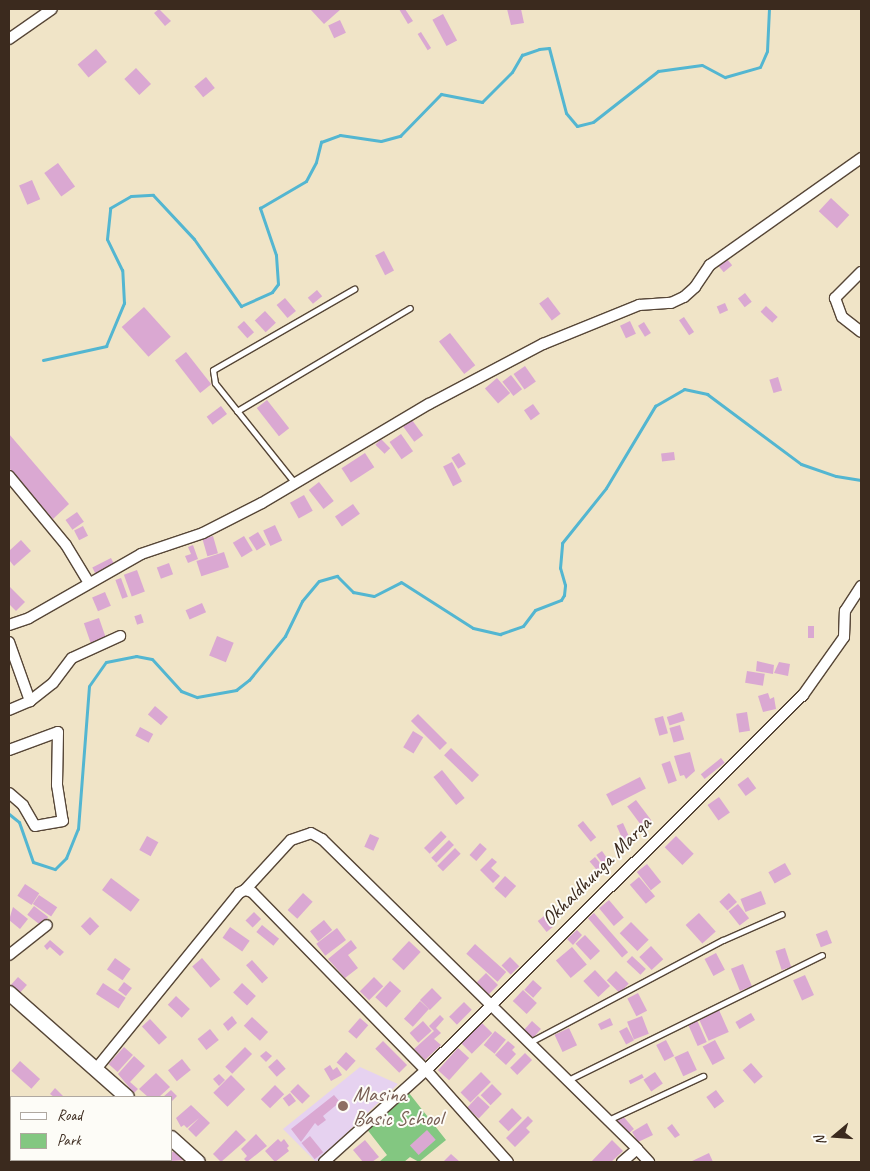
<!DOCTYPE html>
<style>
body{margin:0}
#map{position:relative;width:870px;height:1171px;overflow:hidden;background:#f0e4c7;font-family:Caveat,sans-serif}
div>[style]{position:absolute}
[style*='--x']{left:calc(var(--x)*1px);top:calc(var(--y)*1px);width:calc(var(--w)*1px);rotate:calc(var(--a)*1deg)}
.built>*{inset:0;background:#e6d2f0}
.green>*{inset:0;background:#83c781}
.stream>*{height:3px;margin:-1.5px;padding:0 1.5px;transform-origin:1.5px;border-radius:1.5px;background:#53b6d1}
.building>*{inset:0;background:#daa8d2;transform-origin:0 0}
.roads{filter:drop-shadow(1px 0 #564637) drop-shadow(-1px 0 #564637) drop-shadow(0 1px #564637) drop-shadow(0 -1px #564637)}
.service>*{height:5px;margin:-2.5px;padding:0 2.5px;transform-origin:2.5px;border-radius:2.5px;background:#fff}
.minor>*{height:10px;margin:-5px;padding:0 5px;transform-origin:5px;border-radius:5px;background:#fff}
.tertiary>*{height:14px;margin:-7px;padding:0 7px;transform-origin:7px;border-radius:7px;background:#fff}
.dots>*{width:14px;height:14px;translate:-50% -50%;box-sizing:border-box;border:2px solid #fdfcf7;border-radius:50%}
span{translate:-50% -50%;white-space:nowrap;text-align:center;line-height:1.15;-webkit-text-stroke:4px #fdfcf7;paint-order:stroke}
.street-label{font-size:21px;color:#3b2a1e}
.education-label{font-size:21px;color:#785e54}
.left{translate:0 -50%;text-align:left}
.frame{position:absolute;inset:0;border:10px solid #3b2a1e;pointer-events:none}
.legend{position:absolute;left:10px;top:1096px;width:162px;height:65px;box-sizing:border-box;background:#fdfcf7;border:1px solid #afa8a0;margin:0;padding:6px 9px;list-style:none;font-size:15px;color:#3b2a1e}
.legend li{display:flex;align-items:center;gap:10px;height:25px}
.legend b{width:25px;border:1px solid #afa8a0}
.north{position:absolute;left:810px;top:1111px;width:50px;height:50px;-webkit-text-stroke:4px #fdfcf7;paint-order:stroke;rotate:252deg;font-size:14px;font-weight:700;line-height:20px;text-align:center;color:#3b2a1e}
.north::after{content:'';display:block;margin:auto;width:18px;height:22px;background:#3b2a1e;clip-path:polygon(50% 0,100% 100%,50% 72%,0 100%)}
</style>
<div id="map">
<div class="built">
<div style="clip-path:polygon(360px 1067px,398px 1084px,316px 1162px,283px 1129px)"></div>
</div>
<div class="green">
<div style="clip-path:polygon(409px 1093px,446px 1140px,419px 1162px,410px 1157px,404px 1162px,379px 1162px,387px 1155px,366px 1128px)"></div>
</div>
<div class="stream">
<div style="--x:43;--y:360;--w:65;--a:-12.5"></div>
<div style="--x:106;--y:346;--w:47;--a:-67.3"></div>
<div style="--x:124;--y:303;--w:33;--a:-93"></div>
<div style="--x:122;--y:270;--w:34;--a:-116"></div>
<div style="--x:107;--y:239;--w:31;--a:-84"></div>
<div style="--x:110;--y:208;--w:24;--a:-30"></div>
<div style="--x:131;--y:196;--w:22;--a:-3"></div>
<div style="--x:153;--y:195;--w:60;--a:47"></div>
<div style="--x:194;--y:239;--w:82;--a:55"></div>
<div style="--x:241;--y:306;--w:34;--a:-24"></div>
<div style="--x:272;--y:292;--w:10;--a:-53"></div>
<div style="--x:278;--y:284;--w:29;--a:-94"></div>
<div style="--x:276;--y:255;--w:50;--a:-108.8"></div>
<div style="--x:260;--y:208;--w:53;--a:-30.4"></div>
<div style="--x:306;--y:181;--w:21;--a:-62"></div>
<div style="--x:316;--y:162;--w:21;--a:-76"></div>
<div style="--x:321;--y:142;--w:20;--a:-20"></div>
<div style="--x:340;--y:135;--w:41;--a:8.3"></div>
<div style="--x:381;--y:141;--w:20;--a:-15"></div>
<div style="--x:400;--y:136;--w:59;--a:-45.7"></div>
<div style="--x:441;--y:94;--w:42;--a:11"></div>
<div style="--x:482;--y:102;--w:42;--a:-45"></div>
<div style="--x:512;--y:72;--w:20;--a:-60"></div>
<div style="--x:522;--y:55;--w:18;--a:-19"></div>
<div style="--x:539;--y:49;--w:10;--a:-6"></div>
<div style="--x:549;--y:48;--w:67;--a:75.3"></div>
<div style="--x:566;--y:113;--w:17;--a:50"></div>
<div style="--x:577;--y:126;--w:16;--a:-14"></div>
<div style="--x:593;--y:122;--w:83;--a:-38.1"></div>
<div style="--x:658;--y:71;--w:44;--a:-7.8"></div>
<div style="--x:702;--y:65;--w:26;--a:28"></div>
<div style="--x:725;--y:77;--w:36;--a:-16"></div>
<div style="--x:760;--y:67;--w:17;--a:-66"></div>
<div style="--x:767;--y:51;--w:42;--a:-87.3"></div>
<div style="--x:9;--y:814;--w:13;--a:39"></div>
<div style="--x:19;--y:822;--w:42;--a:70.7"></div>
<div style="--x:33;--y:862;--w:23;--a:18"></div>
<div style="--x:55;--y:869;--w:16;--a:-45"></div>
<div style="--x:66;--y:858;--w:31;--a:-68"></div>
<div style="--x:78;--y:829;--w:143;--a:-85.6"></div>
<div style="--x:89;--y:686;--w:29;--a:-55"></div>
<div style="--x:106;--y:662;--w:31;--a:-11"></div>
<div style="--x:136;--y:656;--w:16;--a:11"></div>
<div style="--x:152;--y:659;--w:43;--a:47.8"></div>
<div style="--x:181;--y:691;--w:17;--a:21"></div>
<div style="--x:197;--y:697;--w:40;--a:-10"></div>
<div style="--x:236;--y:690;--w:16;--a:-38"></div>
<div style="--x:249;--y:680;--w:57;--a:-50.7"></div>
<div style="--x:285;--y:636;--w:39;--a:-64"></div>
<div style="--x:302;--y:601;--w:26;--a:-50"></div>
<div style="--x:319;--y:581;--w:19;--a:-16"></div>
<div style="--x:337;--y:576;--w:23;--a:45"></div>
<div style="--x:353;--y:592;--w:21;--a:11"></div>
<div style="--x:374;--y:596;--w:30;--a:-27"></div>
<div style="--x:401;--y:582;--w:85;--a:32.6"></div>
<div style="--x:473;--y:628;--w:28;--a:13"></div>
<div style="--x:500;--y:634;--w:24;--a:-19"></div>
<div style="--x:523;--y:626;--w:20;--a:-53"></div>
<div style="--x:535;--y:610;--w:28;--a:-21"></div>
<div style="--x:561;--y:600;--w:6;--a:-59"></div>
<div style="--x:564;--y:595;--w:10;--a:-84"></div>
<div style="--x:565;--y:585;--w:18;--a:-106"></div>
<div style="--x:560;--y:568;--w:25;--a:-85"></div>
<div style="--x:562;--y:543;--w:70;--a:-51.3"></div>
<div style="--x:606;--y:488;--w:96;--a:-59.1"></div>
<div style="--x:655;--y:406;--w:34;--a:-30"></div>
<div style="--x:684;--y:389;--w:24;--a:12"></div>
<div style="--x:707;--y:394;--w:117;--a:36.7"></div>
<div style="--x:801;--y:464;--w:37;--a:19"></div>
<div style="--x:836;--y:476;--w:25;--a:9"></div>
</div>
<div class="building">
<div style="clip-path:polygon(159px 9px,171px 21px,165px 26px,154px 13px)"></div>
<div style="clip-path:polygon(310px 9px,341px 9px,324px 24px)"></div>
<div style="clip-path:polygon(399px 9px,405px 9px,413px 21px,408px 24px)"></div>
<div style="clip-path:polygon(507px 9px,521px 9px,524px 23px,511px 25px)"></div>
<div style="left:443px;top:14px;width:30px;height:12px;rotate:62deg"></div>
<div style="left:340px;top:20px;width:14px;height:13px;rotate:65deg"></div>
<div style="left:421px;top:32px;width:19px;height:4px;rotate:58deg"></div>
<div style="left:96px;top:49px;width:17px;height:24px;rotate:50deg"></div>
<div style="left:136px;top:68px;width:22px;height:16px;rotate:47deg"></div>
<div style="left:206px;top:77px;width:14px;height:15px;rotate:51deg"></div>
<div style="left:58px;top:163px;width:29px;height:17px;rotate:54deg"></div>
<div style="left:32px;top:180px;width:21px;height:14px;rotate:67deg"></div>
<div style="left:831px;top:198px;width:25px;height:18px;rotate:43deg"></div>
<div style="left:384px;top:251px;width:22px;height:10px;rotate:63deg"></div>
<div style="left:727px;top:259px;width:8px;height:11px;rotate:50deg"></div>
<div style="left:317px;top:290px;width:8px;height:12px;rotate:50deg"></div>
<div style="left:745px;top:293px;width:11px;height:9px;rotate:52deg"></div>
<div style="left:548px;top:297px;width:21px;height:11px;rotate:53deg"></div>
<div style="left:285px;top:298px;width:17px;height:11px;rotate:50deg"></div>
<div style="left:725px;top:303px;width:8px;height:9px;rotate:67deg"></div>
<div style="left:766px;top:306px;width:16px;height:8px;rotate:43deg"></div>
<div style="left:144px;top:307px;width:40px;height:30px;rotate:48deg"></div>
<div style="left:265px;top:311px;width:16px;height:14px;rotate:47deg"></div>
<div style="left:684px;top:317px;width:18px;height:6px;rotate:56deg"></div>
<div style="left:244px;top:321px;width:15px;height:9px;rotate:48deg"></div>
<div style="left:630px;top:321px;width:14px;height:11px;rotate:65deg"></div>
<div style="left:644px;top:322px;width:13px;height:7px;rotate:58deg"></div>
<div style="left:450px;top:333px;width:41px;height:14px;rotate:52deg"></div>
<div style="left:186px;top:352px;width:41px;height:14px;rotate:52deg"></div>
<div style="left:525px;top:366px;width:19px;height:14px;rotate:55deg"></div>
<div style="left:511px;top:375px;width:18px;height:11px;rotate:52deg"></div>
<div style="left:778px;top:377px;width:14px;height:9px;rotate:73deg"></div>
<div style="left:497px;top:378px;width:20px;height:16px;rotate:49deg"></div>
<div style="left:267px;top:400px;width:36px;height:13px;rotate:52deg"></div>
<div style="left:533px;top:404px;width:12px;height:11px;rotate:55deg"></div>
<div style="left:221px;top:406px;width:10px;height:18px;rotate:53deg"></div>
<div style="left:412px;top:420px;width:19px;height:11px;rotate:54deg"></div>
<div style="clip-path:polygon(9px 434px,69px 504px,53px 519px,9px 468px)"></div>
<div style="left:401px;top:434px;width:21px;height:14px;rotate:55deg"></div>
<div style="left:381px;top:439px;width:13px;height:8px;rotate:45deg"></div>
<div style="left:674px;top:452px;width:8px;height:13px;rotate:83deg"></div>
<div style="left:365px;top:453px;width:17px;height:28px;rotate:57deg"></div>
<div style="left:459px;top:453px;width:13px;height:9px;rotate:58deg"></div>
<div style="left:452px;top:462px;width:22px;height:10px;rotate:63deg"></div>
<div style="left:319px;top:482px;width:24px;height:13px;rotate:52deg"></div>
<div style="left:304px;top:495px;width:18px;height:16px;rotate:61deg"></div>
<div style="left:353px;top:504px;width:12px;height:22px;rotate:55deg"></div>
<div style="left:77px;top:512px;width:12px;height:14px;rotate:55deg"></div>
<div style="left:275px;top:525px;width:17px;height:13px;rotate:65deg"></div>
<div style="left:83px;top:526px;width:11px;height:10px;rotate:63deg"></div>
<div style="left:258px;top:532px;width:15px;height:11px;rotate:58deg"></div>
<div style="left:213px;top:536px;width:18px;height:11px;rotate:74deg"></div>
<div style="left:244px;top:536px;width:17px;height:13px;rotate:59deg"></div>
<div style="clip-path:polygon(21px 540px,31px 551px,14px 566px,9px 560px,9px 551px)"></div>
<div style="clip-path:polygon(193px 545px,198px 559px,188px 563px,185px 556px,191px 554px,188px 547px)"></div>
<div style="left:224px;top:552px;width:16px;height:29px;rotate:72deg"></div>
<div style="left:111px;top:558px;width:7px;height:21px;rotate:63deg"></div>
<div style="left:169px;top:563px;width:12px;height:13px;rotate:70deg"></div>
<div style="left:137px;top:570px;width:23px;height:14px;rotate:70deg"></div>
<div style="left:121px;top:578px;width:20px;height:6px;rotate:70deg"></div>
<div style="clip-path:polygon(10px 587px,25px 602px,16px 611px,9px 604px)"></div>
<div style="left:105px;top:592px;width:15px;height:14px;rotate:67deg"></div>
<div style="left:202px;top:603px;width:10px;height:18px;rotate:66deg"></div>
<div style="left:141px;top:614px;width:9px;height:7px;rotate:72deg"></div>
<div style="left:99px;top:618px;width:21px;height:16px;rotate:71deg"></div>
<div style="left:808px;top:626px;width:6px;height:12px"></div>
<div style="left:217px;top:636px;width:18px;height:21px;rotate:22deg"></div>
<div style="clip-path:polygon(757px 661px,774px 665px,773px 674px,756px 671px)"></div>
<div style="clip-path:polygon(779px 662px,790px 664px,788px 676px,774px 673px)"></div>
<div style="left:747px;top:671px;width:18px;height:12px;rotate:9deg"></div>
<div style="clip-path:polygon(768px 693px,770px 699px,774px 697px,776px 709px,763px 712px,758px 696px)"></div>
<div style="left:155px;top:706px;width:17px;height:11px;rotate:40deg"></div>
<div style="left:682px;top:712px;width:9px;height:16px;rotate:72deg"></div>
<div style="left:747px;top:712px;width:19px;height:11px;rotate:81deg"></div>
<div style="left:418px;top:714px;width:41px;height:10px;rotate:45deg"></div>
<div style="left:663px;top:716px;width:18px;height:9px;rotate:74deg"></div>
<div style="left:680px;top:725px;width:15px;height:11px;rotate:74deg"></div>
<div style="left:140px;top:727px;width:15px;height:10px;rotate:28deg"></div>
<div style="left:413px;top:731px;width:12px;height:19px;rotate:31deg"></div>
<div style="left:451px;top:748px;width:39px;height:10px;rotate:44deg"></div>
<div style="clip-path:polygon(690px 752px,695px 771px,686px 779px,684px 775px,680px 776px,674px 756px)"></div>
<div style="left:721px;top:758px;width:6px;height:26px;rotate:51deg"></div>
<div style="left:670px;top:761px;width:21px;height:9px;rotate:71deg"></div>
<div style="left:442px;top:770px;width:36px;height:11px;rotate:51deg"></div>
<div style="left:640px;top:777px;width:13px;height:38px;rotate:63deg"></div>
<div style="left:748px;top:777px;width:14px;height:13px;rotate:54deg"></div>
<div style="left:719px;top:797px;width:19px;height:14px;rotate:55deg"></div>
<div style="left:636px;top:800px;width:26px;height:11px;rotate:53deg"></div>
<div style="left:583px;top:821px;width:21px;height:7px;rotate:51deg"></div>
<div style="left:623px;top:823px;width:22px;height:7px;rotate:66deg"></div>
<div style="left:441px;top:831px;width:8px;height:24px;rotate:45deg"></div>
<div style="left:370px;top:834px;width:10px;height:14px;rotate:24deg"></div>
<div style="left:147px;top:836px;width:13px;height:16px;rotate:29deg"></div>
<div style="left:676px;top:836px;width:25px;height:16px;rotate:45deg"></div>
<div style="left:449px;top:840px;width:7px;height:25px;rotate:45deg"></div>
<div style="left:480px;top:843px;width:9px;height:16px;rotate:41deg"></div>
<div style="left:455px;top:848px;width:8px;height:25px;rotate:45deg"></div>
<div style="left:602px;top:851px;width:16px;height:7px;rotate:55deg"></div>
<div style="left:595px;top:857px;width:17px;height:7px;rotate:50deg"></div>
<div style="clip-path:polygon(492px 858px,497px 862px,491px 868px,500px 876px,493px 883px,480px 870px)"></div>
<div style="left:785px;top:863px;width:13px;height:19px;rotate:61deg"></div>
<div style="left:647px;top:864px;width:23px;height:13px;rotate:52deg"></div>
<div style="left:505px;top:876px;width:15px;height:16px;rotate:42deg"></div>
<div style="left:639px;top:877px;width:25px;height:12px;rotate:50deg"></div>
<div style="left:111px;top:878px;width:36px;height:15px;rotate:37deg"></div>
<div style="left:25px;top:884px;width:17px;height:14px;rotate:33deg"></div>
<div style="left:761px;top:891px;width:14px;height:22px;rotate:69deg"></div>
<div style="left:303px;top:893px;width:13px;height:23px;rotate:42deg"></div>
<div style="left:729px;top:893px;width:12px;height:13px;rotate:48deg"></div>
<div style="left:39px;top:895px;width:22px;height:11px;rotate:34deg"></div>
<div style="left:609px;top:900px;width:23px;height:13px;rotate:50deg"></div>
<div style="left:738px;top:904px;width:18px;height:12px;rotate:52deg"></div>
<div style="left:34px;top:906px;width:18px;height:11px;rotate:38deg"></div>
<div style="clip-path:polygon(13px 907px,28px 919px,20px 929px,9px 920px)"></div>
<div style="left:254px;top:912px;width:10px;height:12px;rotate:45deg"></div>
<div style="left:594px;top:913px;width:52px;height:8px;rotate:49deg"></div>
<div style="left:699px;top:913px;width:25px;height:18px;rotate:48deg"></div>
<div style="left:544px;top:916px;width:14px;height:8px;rotate:51deg"></div>
<div style="left:90px;top:917px;width:13px;height:13px;rotate:45deg"></div>
<div style="left:324px;top:920px;width:13px;height:18px;rotate:51deg"></div>
<div style="left:631px;top:922px;width:25px;height:16px;rotate:45deg"></div>
<div style="left:262px;top:925px;width:22px;height:9px;rotate:39deg"></div>
<div style="left:230px;top:927px;width:24px;height:13px;rotate:35deg"></div>
<div style="left:337px;top:928px;width:15px;height:26px;rotate:53deg"></div>
<div style="clip-path:polygon(577px 930px,582px 935px,573px 945px,567px 939px)"></div>
<div style="left:827px;top:930px;width:14px;height:12px;rotate:69deg"></div>
<div style="left:585px;top:935px;width:22px;height:13px;rotate:47deg"></div>
<div style="clip-path:polygon(50px 940px,64px 952px,60px 956px,50px 947px,47px 950px,44px 946px)"></div>
<div style="clip-path:polygon(351px 940px,357px 948px,348px 955px,358px 968px,345px 978px,328px 959px)"></div>
<div style="left:409px;top:941px;width:16px;height:25px;rotate:43deg"></div>
<div style="left:475px;top:944px;width:42px;height:13px;rotate:42deg"></div>
<div style="left:651px;top:946px;width:18px;height:16px;rotate:47deg"></div>
<div style="left:572px;top:947px;width:23px;height:21px;rotate:50deg"></div>
<div style="left:785px;top:948px;width:20px;height:10px;rotate:72deg"></div>
<div style="left:716px;top:953px;width:19px;height:13px;rotate:62deg"></div>
<div style="left:632px;top:956px;width:19px;height:8px;rotate:43deg"></div>
<div style="left:510px;top:957px;width:13px;height:12px;rotate:45deg"></div>
<div style="left:115px;top:958px;width:19px;height:14px;rotate:35deg"></div>
<div style="left:202px;top:958px;width:28px;height:13px;rotate:49deg"></div>
<div style="left:252px;top:960px;width:24px;height:8px;rotate:48deg"></div>
<div style="left:743px;top:964px;width:24px;height:13px;rotate:68deg"></div>
<div style="left:595px;top:970px;width:22px;height:16px;rotate:47deg"></div>
<div style="left:616px;top:971px;width:18px;height:13px;rotate:45deg"></div>
<div style="left:486px;top:973px;width:17px;height:13px;rotate:45deg"></div>
<div style="left:805px;top:975px;width:22px;height:13px;rotate:66deg"></div>
<div style="left:18px;top:977px;width:12px;height:11px;rotate:42deg"></div>
<div style="left:374px;top:977px;width:13px;height:20px;rotate:45deg"></div>
<div style="left:533px;top:980px;width:12px;height:13px;rotate:42deg"></div>
<div style="left:390px;top:981px;width:15px;height:22px;rotate:42deg"></div>
<div style="left:124px;top:982px;width:10px;height:10px;rotate:37deg"></div>
<div style="left:103px;top:983px;width:27px;height:13px;rotate:33deg"></div>
<div style="left:242px;top:983px;width:19px;height:13px;rotate:43deg"></div>
<div style="left:432px;top:988px;width:14px;height:17px;rotate:45deg"></div>
<div style="left:523px;top:990px;width:19px;height:15px;rotate:43deg"></div>
<div style="left:638px;top:993px;width:20px;height:12px;rotate:63deg"></div>
<div style="left:176px;top:996px;width:19px;height:12px;rotate:43deg"></div>
<div style="left:420px;top:1001px;width:12px;height:24px;rotate:42deg"></div>
<div style="left:464px;top:1002px;width:11px;height:21px;rotate:45deg"></div>
<div style="left:719px;top:1010px;width:24px;height:22px;rotate:66deg"></div>
<div style="left:751px;top:1013px;width:8px;height:18px;rotate:60deg"></div>
<div style="clip-path:polygon(440px 1015px,444px 1019px,436px 1028px,441px 1033px,434px 1039px,441px 1045px,425px 1060px,414px 1049px,434px 1031px,429px 1026px)"></div>
<div style="clip-path:polygon(232px 1016px,237px 1023px,228px 1031px,223px 1024px)"></div>
<div style="left:642px;top:1016px;width:19px;height:16px;rotate:69deg"></div>
<div style="left:252px;top:1017px;width:22px;height:12px;rotate:43deg"></div>
<div style="left:360px;top:1018px;width:11px;height:18px;rotate:41deg"></div>
<div style="clip-path:polygon(610px 1018px,613px 1025px,601px 1030px,598px 1024px)"></div>
<div style="left:150px;top:1019px;width:25px;height:11px;rotate:47deg"></div>
<div style="left:697px;top:1020px;width:24px;height:10px;rotate:66deg"></div>
<div style="left:423px;top:1021px;width:13px;height:18px;rotate:48deg"></div>
<div style="left:532px;top:1021px;width:12px;height:13px;rotate:42deg"></div>
<div style="left:481px;top:1022px;width:16px;height:29px;rotate:45deg"></div>
<div style="left:627px;top:1027px;width:15px;height:9px;rotate:62deg"></div>
<div style="left:569px;top:1028px;width:19px;height:16px;rotate:65deg"></div>
<div style="left:210px;top:1029px;width:14px;height:16px;rotate:51deg"></div>
<div style="left:495px;top:1031px;width:14px;height:18px;rotate:39deg"></div>
<div style="left:666px;top:1040px;width:18px;height:11px;rotate:63deg"></div>
<div style="left:715px;top:1040px;width:21px;height:14px;rotate:62deg"></div>
<div style="left:383px;top:1041px;width:34px;height:11px;rotate:45deg"></div>
<div style="clip-path:polygon(508px 1041px,515px 1047px,512px 1050px,516px 1054px,506px 1065px,495px 1055px)"></div>
<div style="left:124px;top:1047px;width:12px;height:23px;rotate:42deg"></div>
<div style="left:245px;top:1047px;width:10px;height:28px;rotate:45deg"></div>
<div style="left:458px;top:1048px;width:15px;height:30px;rotate:42deg"></div>
<div style="clip-path:polygon(266px 1051px,272px 1056px,266px 1062px,260px 1056px)"></div>
<div style="left:688px;top:1051px;width:21px;height:15px;rotate:65deg"></div>
<div style="left:346px;top:1052px;width:13px;height:14px;rotate:42deg"></div>
<div style="left:525px;top:1053px;width:10px;height:21px;rotate:45deg"></div>
<div style="clip-path:polygon(134px 1056px,145px 1066px,130px 1082px,138px 1089px,134px 1093px,118px 1074px)"></div>
<div style="left:182px;top:1059px;width:14px;height:18px;rotate:51deg"></div>
<div style="left:277px;top:1059px;width:13px;height:12px;rotate:48deg"></div>
<div style="left:20px;top:1061px;width:27px;height:13px;rotate:42deg"></div>
<div style="left:751px;top:1063px;width:18px;height:11px;rotate:49deg"></div>
<div style="clip-path:polygon(330px 1065px,333px 1070px,337px 1067px,342px 1075px,331px 1081px,324px 1069px)"></div>
<div style="left:481px;top:1072px;width:14px;height:29px;rotate:45deg"></div>
<div style="left:655px;top:1072px;width:14px;height:14px;rotate:56deg"></div>
<div style="clip-path:polygon(156px 1073px,170px 1087px,159px 1097px,148px 1097px,139px 1089px)"></div>
<div style="clip-path:polygon(219px 1074px,225px 1080px,219px 1086px,213px 1079px)"></div>
<div style="left:642px;top:1074px;width:4px;height:15px;rotate:63deg"></div>
<div style="left:231px;top:1075px;width:20px;height:25px;rotate:45deg"></div>
<div style="left:298px;top:1084px;width:17px;height:11px;rotate:45deg"></div>
<div style="left:492px;top:1084px;width:14px;height:16px;rotate:45deg"></div>
<div style="left:275px;top:1085px;width:13px;height:20px;rotate:45deg"></div>
<div style="clip-path:polygon(55px 1088px,64px 1097px,54px 1097px,50px 1094px)"></div>
<div style="clip-path:polygon(171px 1090px,177px 1096px,171px 1102px,171px 1097px,163px 1097px)"></div>
<div style="left:716px;top:1090px;width:14px;height:12px;rotate:54deg"></div>
<div style="left:290px;top:1093px;width:10px;height:9px;rotate:53deg"></div>
<div style="clip-path:polygon(334px 1095px,340px 1102px,323px 1116px,326px 1120px,318px 1126px,315px 1123px,301px 1142px,291px 1129px)"></div>
<div style="left:478px;top:1096px;width:16px;height:16px;rotate:43deg"></div>
<div style="clip-path:polygon(191px 1105px,210px 1123px,196px 1137px,188px 1129px,199px 1118px,187px 1128px,184px 1125px,181px 1127px,176px 1118px)"></div>
<div style="left:512px;top:1108px;width:14px;height:19px;rotate:45deg"></div>
<div style="clip-path:polygon(528px 1116px,533px 1121px,526px 1128px,530px 1132px,515px 1147px,506px 1138px)"></div>
<div style="left:623px;top:1116px;width:17px;height:10px;rotate:50deg"></div>
<div style="clip-path:polygon(647px 1123px,653px 1135px,638px 1142px,632px 1132px)"></div>
<div style="clip-path:polygon(672px 1124px,680px 1135px,675px 1138px,667px 1128px)"></div>
<div style="clip-path:polygon(236px 1130px,246px 1140px,221px 1162px,213px 1154px)"></div>
<div style="left:427px;top:1130px;width:13px;height:23px;rotate:48deg"></div>
<div style="clip-path:polygon(256px 1134px,267px 1146px,247px 1162px,244px 1159px,247px 1156px,241px 1149px)"></div>
<div style="left:310px;top:1136px;width:21px;height:11px;rotate:51deg"></div>
<div style="clip-path:polygon(278px 1139px,281px 1142px,284px 1139px,289px 1146px,287px 1148px,289px 1151px,275px 1162px,265px 1151px)"></div>
<div style="clip-path:polygon(365px 1140px,379px 1157px,372px 1162px,363px 1162px,353px 1150px)"></div>
<div style="clip-path:polygon(612px 1140px,623px 1151px,611px 1162px,591px 1162px)"></div>
<div style="clip-path:polygon(176px 1150px,186px 1160px,160px 1162px,171px 1160px,171px 1153px)"></div>
<div style="clip-path:polygon(709px 1153px,713px 1162px,690px 1162px)"></div>
<div style="clip-path:polygon(451px 1154px,460px 1162px,443px 1162px)"></div>
</div>
<div class="roads">
<div class="service">
<div style="--x:237;--y:411;--w:201;--a:-30.8"></div>
<div style="--x:294;--y:482;--w:127;--a:-128.6"></div>
<div style="--x:215;--y:383;--w:13;--a:-99"></div>
<div style="--x:213;--y:370;--w:163;--a:-29.9"></div>
<div style="--x:530;--y:1042;--w:218;--a:-27.9"></div>
<div style="--x:723;--y:940;--w:64;--a:-23.8"></div>
<div style="--x:568;--y:1080;--w:283;--a:-26.2"></div>
<div style="--x:608;--y:1120;--w:105;--a:-24.9"></div>
</div>
<div class="minor">
<div style="--x:9;--y:39;--w:52;--a:-34.9"></div>
<div style="--x:861;--y:272;--w:37;--a:135"></div>
<div style="--x:835;--y:298;--w:20;--a:70"></div>
<div style="--x:842;--y:317;--w:24;--a:38"></div>
<div style="--x:9;--y:476;--w:89;--a:50.4"></div>
<div style="--x:66;--y:545;--w:44;--a:58.8"></div>
<div style="--x:9;--y:625;--w:21;--a:-19"></div>
<div style="--x:29;--y:618;--w:129;--a:-29.7"></div>
<div style="--x:141;--y:554;--w:65;--a:-18.7"></div>
<div style="--x:203;--y:533;--w:66;--a:-27"></div>
<div style="--x:262;--y:503;--w:194;--a:-30.7"></div>
<div style="--x:429;--y:404;--w:129;--a:-27.8"></div>
<div style="--x:543;--y:344;--w:104;--a:-22.1"></div>
<div style="--x:639;--y:305;--w:32;--a:-4"></div>
<div style="--x:671;--y:303;--w:14;--a:-25"></div>
<div style="--x:684;--y:297;--w:15;--a:-42"></div>
<div style="--x:695;--y:287;--w:27;--a:-56"></div>
<div style="--x:710;--y:265;--w:185;--a:-35.3"></div>
<div style="--x:9;--y:642;--w:63;--a:70.4"></div>
<div style="--x:9;--y:710;--w:23;--a:-23"></div>
<div style="--x:30;--y:701;--w:29;--a:-38"></div>
<div style="--x:53;--y:683;--w:31;--a:-53"></div>
<div style="--x:72;--y:658;--w:53;--a:-24.6"></div>
<div style="--x:9;--y:750;--w:52;--a:-20.2"></div>
<div style="--x:58;--y:732;--w:53;--a:91.1"></div>
<div style="--x:57;--y:785;--w:36;--a:81"></div>
<div style="--x:63;--y:821;--w:28;--a:170"></div>
<div style="--x:35;--y:826;--w:24;--a:-120"></div>
<div style="--x:23;--y:805;--w:18;--a:-139"></div>
<div style="--x:245;--y:890;--w:68;--a:-47.4"></div>
<div style="--x:291;--y:840;--w:21;--a:-19"></div>
<div style="--x:311;--y:833;--w:13;--a:29"></div>
<div style="--x:322;--y:839;--w:442;--a:44.5"></div>
<div style="--x:637;--y:1149;--w:20;--a:139"></div>
<div style="--x:9;--y:955;--w:48;--a:-38.3"></div>
<div style="--x:96;--y:1069;--w:227;--a:-50.9"></div>
<div style="--x:239;--y:893;--w:7;--a:-27"></div>
<div style="--x:245;--y:890;--w:7;--a:16"></div>
<div style="--x:252;--y:892;--w:249;--a:45.7"></div>
<div style="--x:426;--y:1070;--w:123;--a:48.3"></div>
<div style="--x:637;--y:1149;--w:18;--a:47"></div>
<div style="--x:324;--y:1162;--w:137;--a:-42"></div>
<div style="--x:426;--y:1070;--w:532;--a:-44.85"></div>
<div style="--x:803;--y:695;--w:71;--a:-54.7"></div>
<div style="--x:844;--y:637;--w:26;--a:-88"></div>
<div style="--x:845;--y:611;--w:30;--a:-57"></div>
</div>
<div class="tertiary">
<div style="--x:9;--y:993;--w:157;--a:41.4"></div>
<div style="--x:171;--y:1138;--w:36;--a:42"></div>
</div>
</div>
<div class="dots">
<div style="left:343px;top:1106px;background:#8d6e63"></div>
</div>
<div class="street-label">
<span style="left:596px;top:871px;rotate:-45deg">Okhaldhunga Marga</span>
</div>
<div class="education-label">
<span class="left" style="left:353px;top:1106px">Masina<br>Basic School</span>
</div>
<div class="frame"></div>
<ul class="legend">
<li><b style="height:6px;background:#fff"></b>Road</li>
<li><b style="height:14px;background:#83c781"></b>Park</li>
</ul>
<div class="north">N</div>
</div>
